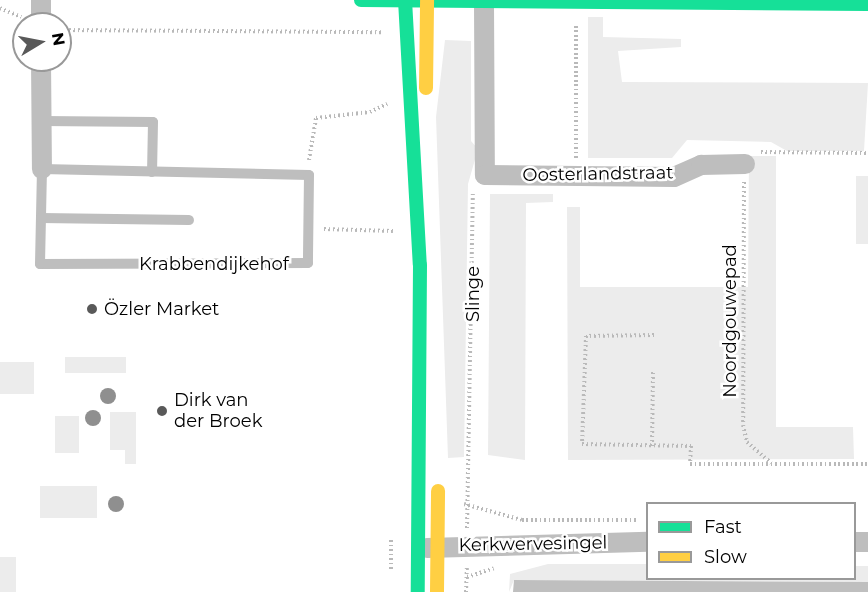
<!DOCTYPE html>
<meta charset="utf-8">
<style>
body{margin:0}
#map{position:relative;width:868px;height:592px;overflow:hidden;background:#fff;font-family:Montserrat,sans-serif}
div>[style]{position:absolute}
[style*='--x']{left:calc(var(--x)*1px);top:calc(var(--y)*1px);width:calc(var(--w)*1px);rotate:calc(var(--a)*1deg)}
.green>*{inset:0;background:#ececec;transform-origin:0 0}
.water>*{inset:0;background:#bfbfbf}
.path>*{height:4px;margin-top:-2px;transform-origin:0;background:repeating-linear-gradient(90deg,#b9b9b9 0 1.5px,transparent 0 4.5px)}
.lane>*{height:10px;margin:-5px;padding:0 5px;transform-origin:5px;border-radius:5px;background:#bebebe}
.street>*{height:20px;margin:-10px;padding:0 10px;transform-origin:10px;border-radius:10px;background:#bebebe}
.fast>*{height:14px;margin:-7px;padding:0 7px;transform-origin:7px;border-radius:7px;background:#16e098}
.slow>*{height:14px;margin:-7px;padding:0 7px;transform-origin:7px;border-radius:7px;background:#ffcf43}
.trees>*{width:16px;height:16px;margin:-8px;border-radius:50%;background:#8f8f8f}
.dots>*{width:16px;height:16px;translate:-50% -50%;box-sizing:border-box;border:3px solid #fff;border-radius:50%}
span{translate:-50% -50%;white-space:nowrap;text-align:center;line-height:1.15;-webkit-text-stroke:5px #fff;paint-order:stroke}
.street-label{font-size:18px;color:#000}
.poi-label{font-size:18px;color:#000}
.left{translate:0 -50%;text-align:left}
.legend{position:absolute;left:646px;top:502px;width:210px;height:78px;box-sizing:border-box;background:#fff;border:2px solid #999;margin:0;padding:8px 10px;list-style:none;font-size:18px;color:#000}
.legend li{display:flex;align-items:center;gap:12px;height:30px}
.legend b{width:30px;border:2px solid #999}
.north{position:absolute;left:12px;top:12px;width:60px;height:60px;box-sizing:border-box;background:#fff;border:2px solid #999;border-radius:50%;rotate:80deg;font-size:16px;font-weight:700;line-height:24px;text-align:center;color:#000}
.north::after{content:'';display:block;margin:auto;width:21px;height:27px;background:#595959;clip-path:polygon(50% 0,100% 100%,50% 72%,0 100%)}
</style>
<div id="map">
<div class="green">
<div style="clip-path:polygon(588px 17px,603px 17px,603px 37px,681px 39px,681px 47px,618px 51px,622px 82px,868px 83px,864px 151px,787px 151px,771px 142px,687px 140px,672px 158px,588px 158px)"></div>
<div style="clip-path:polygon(445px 40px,471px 41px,471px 141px,478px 149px,468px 184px,464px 457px,448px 458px,436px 117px)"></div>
<div style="clip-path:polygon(749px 156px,776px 156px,776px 427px,853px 427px,854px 459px,568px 460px,567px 207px,580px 207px,580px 287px,748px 287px)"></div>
<div style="left:856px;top:176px;width:12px;height:68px"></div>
<div style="clip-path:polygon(490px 194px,553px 194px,553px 202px,526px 203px,525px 460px,488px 455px)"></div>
<div style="left:65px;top:357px;width:61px;height:16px"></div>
<div style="left:0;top:362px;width:34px;height:32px"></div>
<div style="clip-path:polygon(110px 412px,136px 412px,136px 464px,125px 464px,125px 450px,110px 450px)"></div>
<div style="left:55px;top:416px;width:24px;height:37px"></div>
<div style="left:40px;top:486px;width:57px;height:32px"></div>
<div style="left:0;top:557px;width:16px;height:35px"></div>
<div style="clip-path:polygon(548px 564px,647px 564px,648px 578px,854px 578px,855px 566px,868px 566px,868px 582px,514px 580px,509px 592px,510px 574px)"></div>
</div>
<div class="water">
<div style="clip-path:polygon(514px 580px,868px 582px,868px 592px,513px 592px)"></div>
</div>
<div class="path">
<div style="--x:0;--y:8;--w:23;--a:23"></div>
<div style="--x:60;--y:30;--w:322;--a:0.4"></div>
<div style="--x:761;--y:152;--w:107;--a:0.5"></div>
<div style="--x:576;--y:158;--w:133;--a:-90"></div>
<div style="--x:309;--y:160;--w:43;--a:-80.5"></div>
<div style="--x:316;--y:118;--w:54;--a:-6.3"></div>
<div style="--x:370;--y:112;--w:19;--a:-25"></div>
<div style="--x:744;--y:182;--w:243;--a:90.2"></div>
<div style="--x:743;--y:425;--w:17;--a:77"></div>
<div style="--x:747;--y:442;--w:32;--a:41"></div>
<div style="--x:324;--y:229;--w:69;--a:1.7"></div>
<div style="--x:654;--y:335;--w:68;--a:179.2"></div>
<div style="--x:586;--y:336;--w:108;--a:92.1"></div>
<div style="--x:582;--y:444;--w:109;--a:1.1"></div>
<div style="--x:691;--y:446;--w:18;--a:93"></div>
<div style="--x:690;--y:464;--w:178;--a:0"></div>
<div style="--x:652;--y:446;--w:74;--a:-89.2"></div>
<div style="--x:464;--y:504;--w:60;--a:15.4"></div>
<div style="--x:522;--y:520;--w:116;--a:0"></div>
<div style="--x:467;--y:528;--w:337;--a:-89"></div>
<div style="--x:391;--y:569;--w:31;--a:-90"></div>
<div style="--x:467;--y:577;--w:28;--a:-18"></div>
<div style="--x:466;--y:592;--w:26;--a:-88"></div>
</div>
<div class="lane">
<div style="--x:42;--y:121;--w:111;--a:0.5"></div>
<div style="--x:153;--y:122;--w:50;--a:91.1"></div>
<div style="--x:42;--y:169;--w:267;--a:1.3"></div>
<div style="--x:309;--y:175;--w:88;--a:90.7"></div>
<div style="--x:308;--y:263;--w:268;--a:179.8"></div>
<div style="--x:40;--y:264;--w:95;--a:-88.8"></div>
<div style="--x:41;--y:218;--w:148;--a:0.8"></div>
</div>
<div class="street">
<div style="--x:41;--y:0;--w:24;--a:90"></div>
<div style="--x:484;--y:4;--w:171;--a:89.7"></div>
<div style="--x:485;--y:175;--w:189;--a:0.6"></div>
<div style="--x:674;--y:177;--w:30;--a:-24"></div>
<div style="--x:701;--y:165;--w:44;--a:-1.3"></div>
<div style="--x:41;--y:60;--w:109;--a:89.5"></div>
<div style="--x:854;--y:542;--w:14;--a:0"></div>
<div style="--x:427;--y:548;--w:221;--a:-1.6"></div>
</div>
<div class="fast">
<div style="--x:361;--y:0;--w:507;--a:0.45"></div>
<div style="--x:405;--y:0;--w:265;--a:86.8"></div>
<div style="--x:420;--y:265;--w:327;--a:90.4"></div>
</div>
<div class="slow">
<div style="--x:426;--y:88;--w:88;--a:-89.3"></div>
<div style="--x:437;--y:592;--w:101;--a:-89.4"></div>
</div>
<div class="trees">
<div style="left:108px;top:396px"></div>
<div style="left:93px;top:418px"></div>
<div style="left:116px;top:504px"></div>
</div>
<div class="dots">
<div style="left:92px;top:309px;background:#595959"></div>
<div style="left:162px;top:411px;background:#595959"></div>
</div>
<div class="street-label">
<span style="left:598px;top:174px;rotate:-1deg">Oosterlandstraat</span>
<span style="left:214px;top:264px">Krabbendijkehof</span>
<span style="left:473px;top:294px;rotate:-90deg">Slinge</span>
<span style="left:730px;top:321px;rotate:-90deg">Noordgouwepad</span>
<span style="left:533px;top:544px;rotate:-1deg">Kerkwervesingel</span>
</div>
<div class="poi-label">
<span class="left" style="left:104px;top:309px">Özler Market</span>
<span class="left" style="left:174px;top:411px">Dirk van<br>der Broek</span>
</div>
<ul class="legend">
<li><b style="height:8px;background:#16e098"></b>Fast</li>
<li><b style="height:8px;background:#ffcf43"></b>Slow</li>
</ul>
<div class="north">N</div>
</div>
